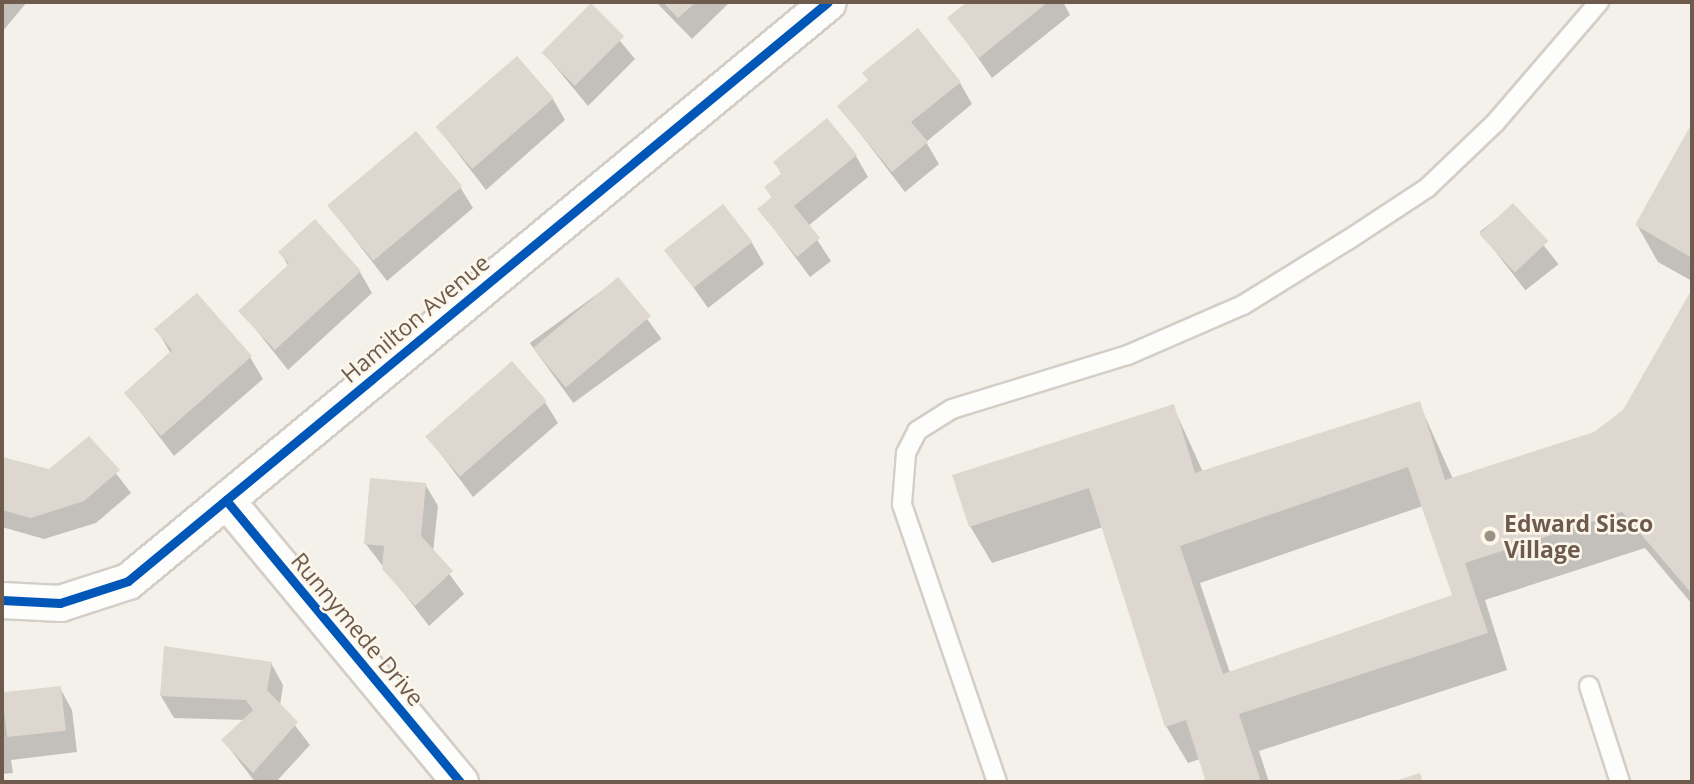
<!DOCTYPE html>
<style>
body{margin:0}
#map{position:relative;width:1694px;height:784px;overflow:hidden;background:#f4f1ea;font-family:"Open Sans",sans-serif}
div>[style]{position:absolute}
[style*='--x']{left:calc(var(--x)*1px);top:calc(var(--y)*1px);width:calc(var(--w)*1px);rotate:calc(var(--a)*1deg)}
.shadow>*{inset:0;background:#0003;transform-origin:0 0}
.building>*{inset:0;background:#ddd7d0;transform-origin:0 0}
.roads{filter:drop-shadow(2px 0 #d3cec8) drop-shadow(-2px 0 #d3cec8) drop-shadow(0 2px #d3cec8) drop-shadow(0 -2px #d3cec8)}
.service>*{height:18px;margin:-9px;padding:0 9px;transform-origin:9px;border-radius:9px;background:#fdfdfc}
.minor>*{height:35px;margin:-17.5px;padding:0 17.5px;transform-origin:17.5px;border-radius:17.5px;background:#fdfdfc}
.cycleway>*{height:9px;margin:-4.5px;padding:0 4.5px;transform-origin:4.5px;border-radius:4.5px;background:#0057b8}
.dots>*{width:19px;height:19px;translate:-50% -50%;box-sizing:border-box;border:4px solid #fcf6eb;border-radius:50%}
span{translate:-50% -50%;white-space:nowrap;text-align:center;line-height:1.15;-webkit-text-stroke:5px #fcf6eb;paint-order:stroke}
.street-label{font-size:23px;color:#6e5b4e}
.poi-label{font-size:23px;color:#6e5b4e;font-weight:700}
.left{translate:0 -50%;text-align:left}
.frame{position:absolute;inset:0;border:4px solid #6e5b4e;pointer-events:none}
</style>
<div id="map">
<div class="shadow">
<div style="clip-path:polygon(2px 2px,27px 2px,2px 32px)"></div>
<div style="clip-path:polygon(656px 2px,730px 2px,692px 39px)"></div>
<div style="clip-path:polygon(970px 2px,1063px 2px,1070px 15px,992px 78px,950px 18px)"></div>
<div style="clip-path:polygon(591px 6px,635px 59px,588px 106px,544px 53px)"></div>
<div style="clip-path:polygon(960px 83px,972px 104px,926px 142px,939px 164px,905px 192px,839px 106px)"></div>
<div style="clip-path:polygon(553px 99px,565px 120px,486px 190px,439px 129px)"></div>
<div style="clip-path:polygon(1692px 126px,1692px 281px,1658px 262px,1637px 225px)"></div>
<div style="clip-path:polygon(856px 156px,868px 177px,808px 226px,831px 261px,810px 277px,760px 210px,773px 199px,766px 188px,782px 175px,775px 162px)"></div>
<div style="clip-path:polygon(460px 187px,473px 208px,387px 281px,330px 207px)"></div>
<div style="left:1513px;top:206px;width:74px;height:42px;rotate:52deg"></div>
<div style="clip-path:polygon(752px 243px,764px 264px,708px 308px,667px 250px)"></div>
<div style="clip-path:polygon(280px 252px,360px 272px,372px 293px,288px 370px,241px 311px,289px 267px)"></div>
<div style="left:618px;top:279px;width:74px;height:109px;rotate:54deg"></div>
<div style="clip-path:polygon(evenodd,1692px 292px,1692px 604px,1645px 548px,1485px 600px,1507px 670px,1259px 751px,1269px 782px,1208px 782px,1200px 759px,1188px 763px,1166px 726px,1103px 527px,992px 563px,970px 526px,1173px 406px,1203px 472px,1419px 403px,1453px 479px,1595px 433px,1625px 411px,1692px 292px,1423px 506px,1454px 597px,1230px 673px,1200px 583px,1423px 506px)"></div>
<div style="clip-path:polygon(157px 330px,250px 357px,263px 379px,174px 456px,126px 393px,171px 354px)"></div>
<div style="clip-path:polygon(545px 402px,558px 423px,473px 497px,428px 437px)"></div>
<div style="clip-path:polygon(89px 438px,131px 493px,96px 523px,44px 539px,2px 527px,2px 457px,50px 471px)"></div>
<div style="clip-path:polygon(425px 484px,438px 506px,433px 552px,464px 594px,429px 626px,365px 543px)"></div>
<div style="clip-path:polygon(165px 648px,271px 663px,283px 685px,280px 706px,310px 745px,276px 782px,255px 782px,223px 740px,245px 720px,174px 718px,161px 696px)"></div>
<div style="clip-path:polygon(60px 688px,72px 710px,77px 752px,11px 760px,13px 773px,2px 774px,2px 695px)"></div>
</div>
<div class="building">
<div style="clip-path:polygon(663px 2px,696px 2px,678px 18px)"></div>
<div style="clip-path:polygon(967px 2px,1048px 2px,979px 58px,947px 18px)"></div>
<div style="left:591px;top:3px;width:47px;height:70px;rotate:45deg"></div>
<div style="clip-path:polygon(918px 28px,961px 82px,911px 122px,928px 142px,892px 172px,837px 106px,868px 80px,862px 73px)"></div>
<div style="left:517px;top:56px;width:56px;height:108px;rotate:49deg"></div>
<div style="clip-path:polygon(827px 118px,857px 155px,794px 206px,820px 238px,797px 257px,757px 209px,772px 197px,764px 187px,782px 173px,773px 162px)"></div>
<div style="clip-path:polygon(1692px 123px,1692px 258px,1635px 225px)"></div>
<div style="left:416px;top:131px;width:72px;height:116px;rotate:50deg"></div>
<div style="left:1513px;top:203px;width:52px;height:46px;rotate:47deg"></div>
<div style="left:723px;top:204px;width:48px;height:75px;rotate:52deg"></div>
<div style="clip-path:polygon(315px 219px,361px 271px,275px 350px,238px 311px,289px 264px,278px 252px)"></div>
<div style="left:618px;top:277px;width:51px;height:111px;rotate:50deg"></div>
<div style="clip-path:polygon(evenodd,1692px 289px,1692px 594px,1622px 512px,1465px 563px,1488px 633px,1239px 714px,1261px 782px,1206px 782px,1186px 720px,1165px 727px,1089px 488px,969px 527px,952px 475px,1174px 404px,1195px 473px,1420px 401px,1445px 480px,1594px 432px,1623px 410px,1692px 289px,1408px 467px,1452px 595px,1223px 674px,1180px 546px,1408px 467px)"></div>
<div style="clip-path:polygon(197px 293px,252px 356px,161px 436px,124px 393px,172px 350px,154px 329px)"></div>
<div style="left:512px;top:361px;width:53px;height:115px;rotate:49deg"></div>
<div style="clip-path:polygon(89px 436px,120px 470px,84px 501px,31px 518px,2px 510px,2px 457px,49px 469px)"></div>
<div style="clip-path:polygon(370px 478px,426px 483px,421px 536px,453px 571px,415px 606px,382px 569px,384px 546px,364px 544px)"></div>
<div style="clip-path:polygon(164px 646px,272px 662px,267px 690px,298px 722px,253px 773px,221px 740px,253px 710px,246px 700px,160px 696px)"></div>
<div style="left:61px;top:686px;width:45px;height:59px;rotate:84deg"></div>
<div style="clip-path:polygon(1420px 773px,1423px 782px,1392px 782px)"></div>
</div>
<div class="roads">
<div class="service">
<div style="--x:1589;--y:686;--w:101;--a:72.1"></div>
<div style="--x:997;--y:782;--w:294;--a:-108.9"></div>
<div style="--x:902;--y:504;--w:51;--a:-85.5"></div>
<div style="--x:906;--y:453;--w:25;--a:-63"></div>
<div style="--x:917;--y:431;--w:41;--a:-32.2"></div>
<div style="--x:952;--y:409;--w:184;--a:-17.1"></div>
<div style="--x:1128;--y:355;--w:125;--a:-23.5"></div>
<div style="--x:1243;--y:305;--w:123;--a:-31.8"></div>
<div style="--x:1348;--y:240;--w:95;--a:-33.4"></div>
<div style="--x:1427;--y:188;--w:94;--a:-43.7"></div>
<div style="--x:1495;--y:123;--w:160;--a:-49.3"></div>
</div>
<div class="minor">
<div style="--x:226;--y:500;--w:366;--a:50.3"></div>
<div style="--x:2;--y:600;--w:58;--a:3"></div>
<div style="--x:60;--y:603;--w:71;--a:-17.9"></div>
<div style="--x:128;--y:581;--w:908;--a:-39.6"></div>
</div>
</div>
<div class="cycleway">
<div style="--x:226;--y:500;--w:366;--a:50.3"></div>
<div style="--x:2;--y:600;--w:58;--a:3"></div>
<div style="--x:60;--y:603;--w:71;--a:-17.9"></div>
<div style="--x:128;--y:581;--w:908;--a:-39.6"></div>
</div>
<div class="dots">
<div style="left:1490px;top:536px;background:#9d9085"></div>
</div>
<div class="street-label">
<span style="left:415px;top:318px;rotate:-40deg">Hamilton Avenue</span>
<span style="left:358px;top:629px;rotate:50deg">Runnymede Drive</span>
</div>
<div class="poi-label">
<span class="left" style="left:1504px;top:536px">Edward Sisco<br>Village</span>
</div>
<div class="frame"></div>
</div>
